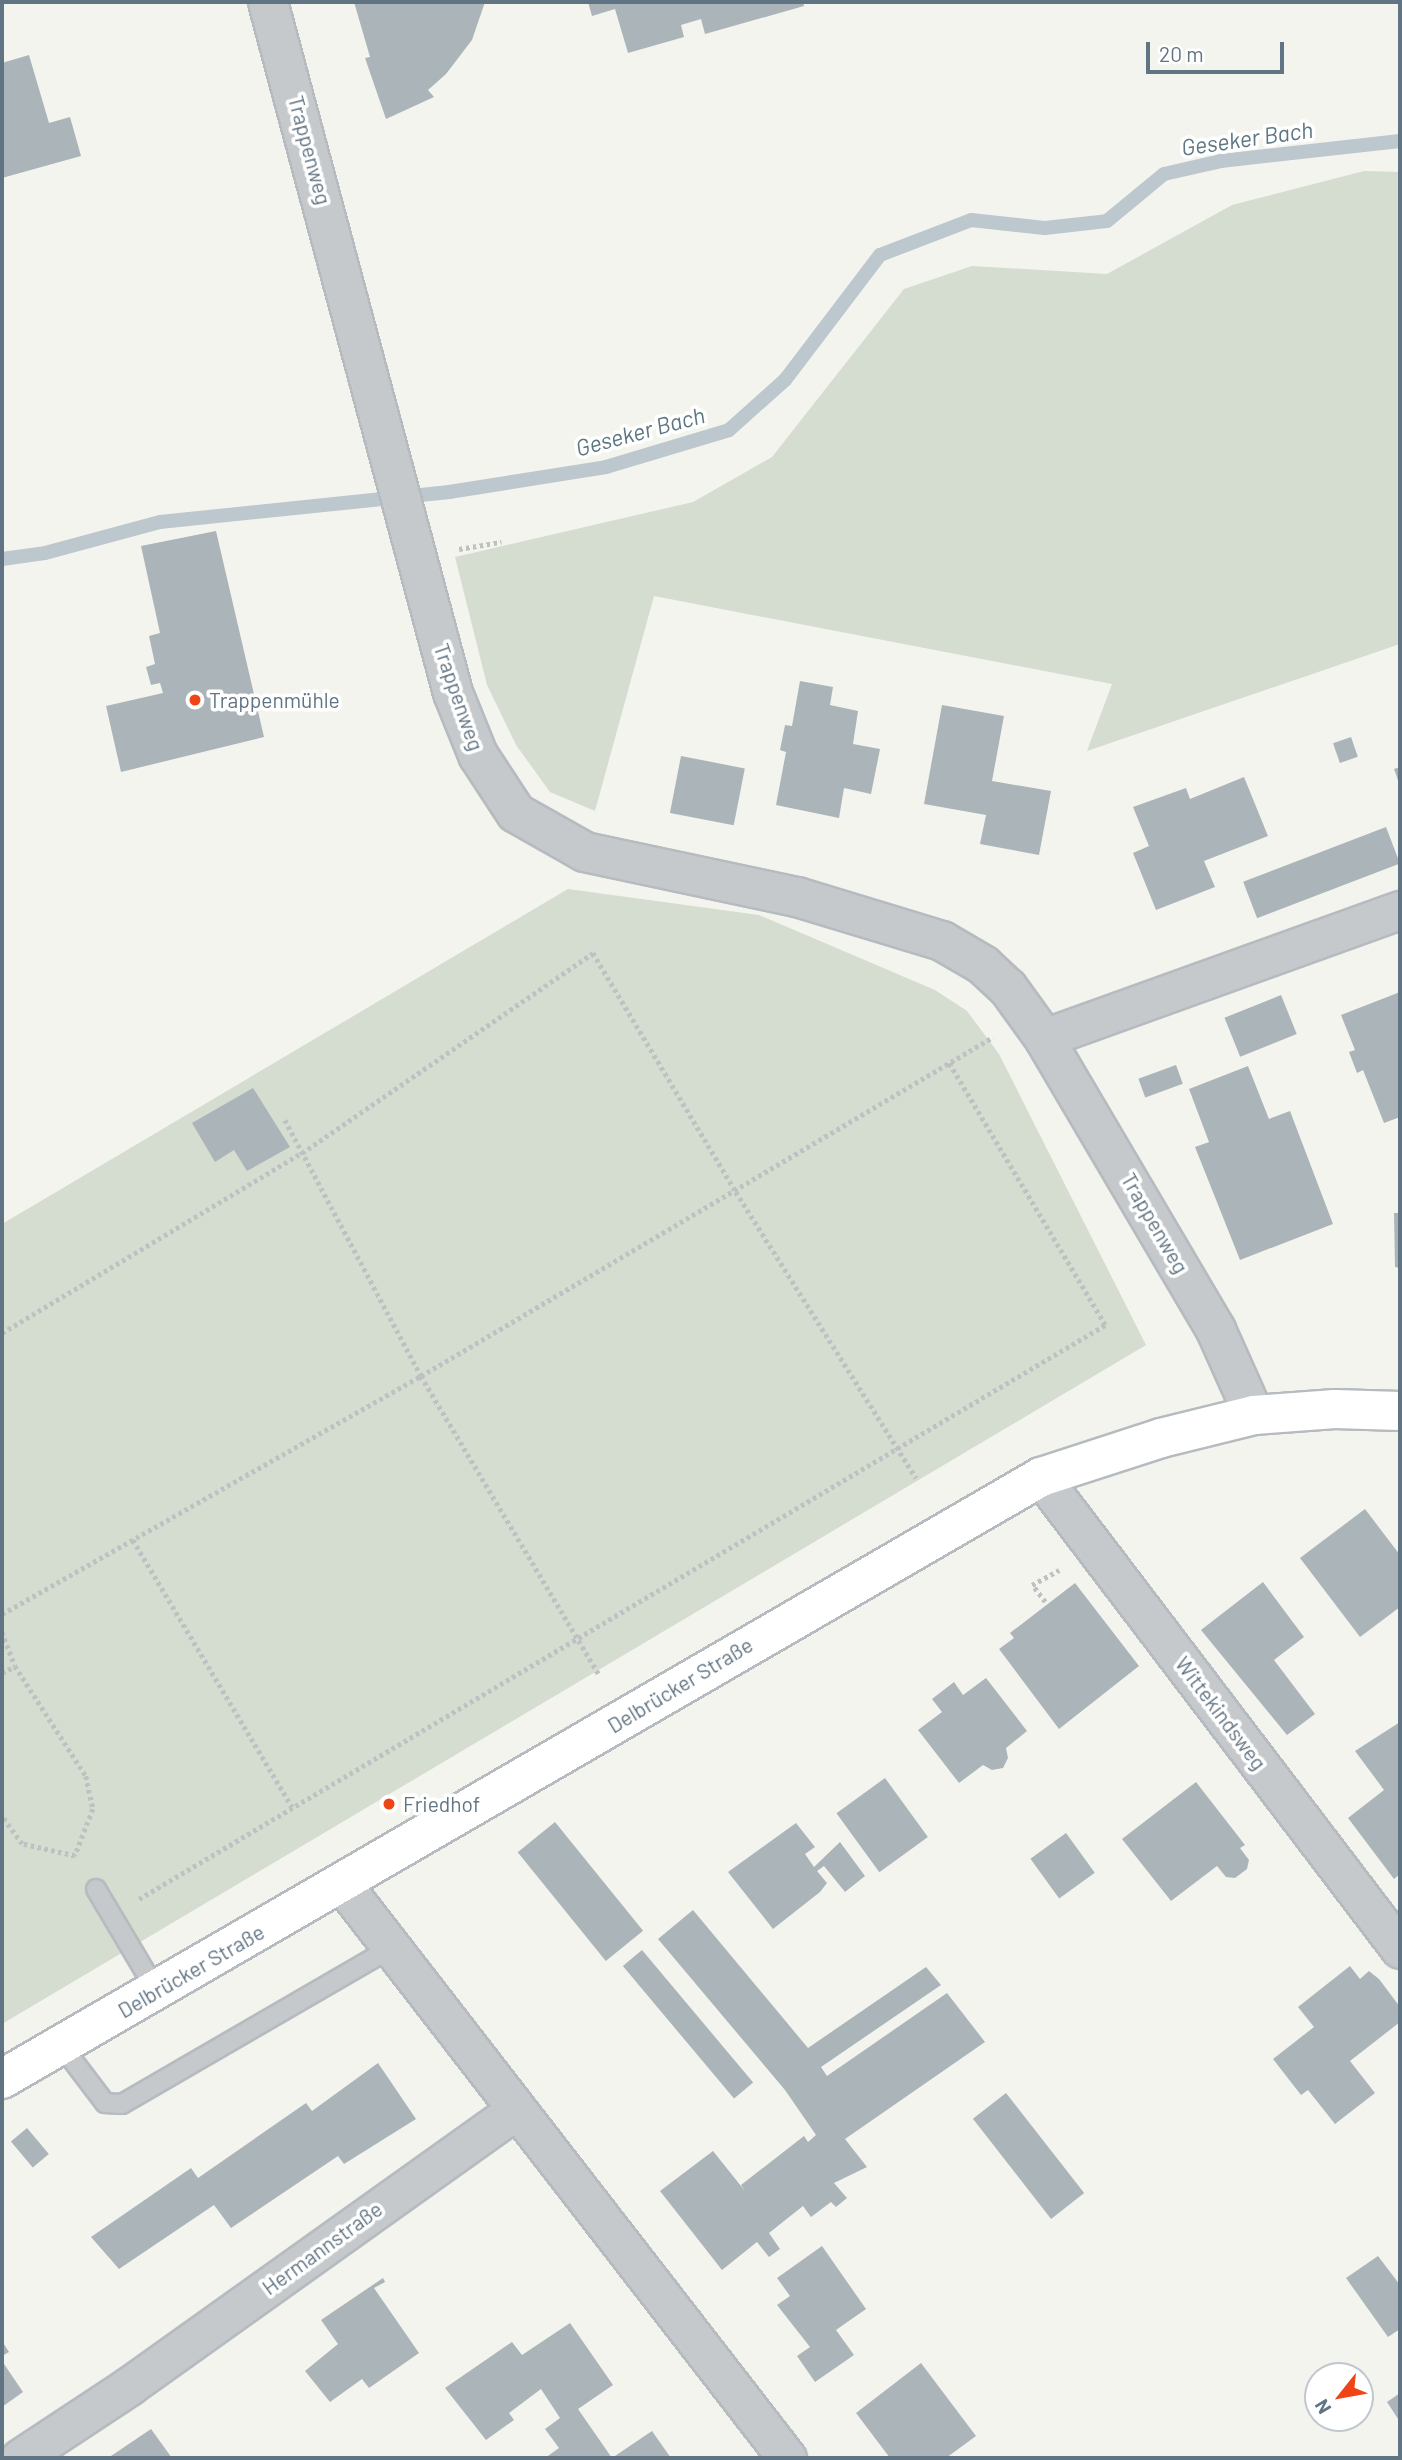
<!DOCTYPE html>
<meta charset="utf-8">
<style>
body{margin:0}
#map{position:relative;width:1402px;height:2460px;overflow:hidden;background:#f4f4ef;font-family:Barlow,sans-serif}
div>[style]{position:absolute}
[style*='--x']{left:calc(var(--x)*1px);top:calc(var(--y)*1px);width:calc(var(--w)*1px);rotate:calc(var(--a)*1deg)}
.green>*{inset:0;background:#d5dcd0}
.stream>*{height:14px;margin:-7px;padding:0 7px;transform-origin:7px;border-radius:7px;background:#bcc8cd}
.building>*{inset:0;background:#abb4b8;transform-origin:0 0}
.path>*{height:4.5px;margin-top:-2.25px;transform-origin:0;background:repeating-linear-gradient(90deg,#bfc0c2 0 3.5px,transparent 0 7px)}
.roads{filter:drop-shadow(2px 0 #b5bbbf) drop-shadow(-2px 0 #b5bbbf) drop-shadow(0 2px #b5bbbf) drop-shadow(0 -2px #b5bbbf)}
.service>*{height:18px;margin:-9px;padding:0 9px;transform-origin:9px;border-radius:9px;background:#c6c9cc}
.minor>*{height:37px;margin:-18.5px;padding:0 18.5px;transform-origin:18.5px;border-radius:18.5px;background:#c6c9cc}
.tertiary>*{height:38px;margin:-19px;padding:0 19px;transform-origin:19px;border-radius:19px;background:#c6c9cc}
.secondary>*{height:38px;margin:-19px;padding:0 19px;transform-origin:19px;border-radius:19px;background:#fff}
.dots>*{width:19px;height:19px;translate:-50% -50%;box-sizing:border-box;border:4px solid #fff;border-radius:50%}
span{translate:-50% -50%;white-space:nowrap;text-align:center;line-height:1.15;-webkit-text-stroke:7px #fff;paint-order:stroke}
.street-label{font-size:21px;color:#617483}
.poi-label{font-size:21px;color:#617483}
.left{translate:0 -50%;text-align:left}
.water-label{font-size:23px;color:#5c7781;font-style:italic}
.frame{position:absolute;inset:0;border:4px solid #617483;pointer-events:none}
.north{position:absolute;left:1304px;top:2362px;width:70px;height:70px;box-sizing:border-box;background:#fff;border:2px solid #c0c7cd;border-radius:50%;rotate:239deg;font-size:19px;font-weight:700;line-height:28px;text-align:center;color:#617483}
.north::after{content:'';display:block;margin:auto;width:24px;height:32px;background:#ef4415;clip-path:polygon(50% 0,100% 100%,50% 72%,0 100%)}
.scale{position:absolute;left:1146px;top:42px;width:138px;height:32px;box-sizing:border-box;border:4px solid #617483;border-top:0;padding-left:9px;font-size:21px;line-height:24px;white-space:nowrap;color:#617483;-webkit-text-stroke:5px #fff;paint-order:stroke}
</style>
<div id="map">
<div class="green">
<div style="clip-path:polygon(1364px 171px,1400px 172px,1400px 644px,1087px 751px,1112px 684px,654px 596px,595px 811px,550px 792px,516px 745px,487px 685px,455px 557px,693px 502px,772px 457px,904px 289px,972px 266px,1107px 274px,1232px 205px)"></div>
<div style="clip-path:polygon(568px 889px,759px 915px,935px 990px,967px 1011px,999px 1054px,1146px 1345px,2px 2024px,2px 1224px)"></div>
</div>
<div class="stream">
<div style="--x:2;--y:559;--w:43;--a:-7.9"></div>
<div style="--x:45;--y:553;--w:119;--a:-15.1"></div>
<div style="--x:160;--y:522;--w:291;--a:-5.9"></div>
<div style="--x:449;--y:492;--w:159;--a:-9"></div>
<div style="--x:606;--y:467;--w:128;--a:-16.7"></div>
<div style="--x:729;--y:430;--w:75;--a:-41.8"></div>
<div style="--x:785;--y:380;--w:157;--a:-52.8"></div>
<div style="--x:880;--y:255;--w:97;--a:-21"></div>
<div style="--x:971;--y:220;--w:74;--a:6.2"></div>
<div style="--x:1045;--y:228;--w:62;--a:-6.4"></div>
<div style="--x:1107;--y:221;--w:74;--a:-39.5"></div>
<div style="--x:1164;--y:174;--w:58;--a:-12.8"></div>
<div style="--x:1221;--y:161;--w:180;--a:-6.4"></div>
</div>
<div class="building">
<div style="clip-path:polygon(354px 2px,485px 2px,472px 40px,446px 74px,428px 90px,434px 97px,386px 119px,365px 58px,370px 57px)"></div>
<div style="clip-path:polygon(588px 2px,803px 2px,804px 6px,705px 34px,701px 19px,681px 25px,684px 37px,628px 53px,615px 9px,592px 16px)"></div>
<div style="clip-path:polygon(29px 55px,49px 123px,70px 117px,81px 156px,2px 178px,2px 63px)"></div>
<div style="clip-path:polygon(216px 531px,264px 737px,121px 772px,106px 706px,163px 693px,160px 683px,151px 685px,146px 667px,155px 664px,149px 636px,160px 633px,141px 546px)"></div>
<div style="clip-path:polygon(800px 681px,833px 687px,830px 705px,858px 711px,853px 744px,880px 749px,871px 794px,844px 788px,839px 818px,776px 805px,786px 752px,780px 750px,785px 725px,792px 726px)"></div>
<div style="clip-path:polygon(942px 705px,1004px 716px,992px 781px,1051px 791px,1039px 855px,980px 844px,986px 815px,924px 804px)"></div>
<div style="left:1351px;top:737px;width:21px;height:19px;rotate:71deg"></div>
<div style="left:681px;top:756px;width:65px;height:58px;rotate:11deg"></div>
<div style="clip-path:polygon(1400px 767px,1400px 786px,1394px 769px)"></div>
<div style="clip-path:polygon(1244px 777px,1268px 836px,1204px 861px,1215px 887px,1156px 910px,1133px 853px,1149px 846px,1133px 807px,1186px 788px,1190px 799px)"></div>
<div style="left:1386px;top:827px;width:39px;height:153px;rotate:69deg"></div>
<div style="clip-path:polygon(1400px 992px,1400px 1117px,1384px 1123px,1363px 1070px,1357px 1073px,1349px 1052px,1355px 1050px,1341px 1015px)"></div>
<div style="left:1281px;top:995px;width:42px;height:61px;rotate:68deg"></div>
<div style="left:1176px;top:1065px;width:20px;height:40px;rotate:70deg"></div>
<div style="clip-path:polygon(1248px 1066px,1269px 1119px,1290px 1111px,1333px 1224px,1240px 1260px,1195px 1147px,1209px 1142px,1189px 1089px)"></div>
<div style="clip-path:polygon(253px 1088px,290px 1147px,247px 1171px,234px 1150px,215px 1162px,192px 1123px)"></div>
<div style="clip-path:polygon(1394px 1213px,1400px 1213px,1400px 1268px,1395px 1267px)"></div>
<div style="clip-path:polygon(1365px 1509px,1400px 1555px,1400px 1607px,1360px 1637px,1300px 1558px)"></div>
<div style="clip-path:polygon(1263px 1582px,1304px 1637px,1274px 1660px,1315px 1714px,1287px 1735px,1201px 1630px)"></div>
<div style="clip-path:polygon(1075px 1583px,1139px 1666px,1059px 1729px,999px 1649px,1014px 1638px,1010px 1633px)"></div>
<div style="clip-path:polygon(986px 1678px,1027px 1731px,1006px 1748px,1008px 1758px,1003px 1768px,992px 1770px,983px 1765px,959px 1783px,918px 1730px,942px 1712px,932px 1699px,954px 1682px,963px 1695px)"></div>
<div style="clip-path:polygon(1400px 1722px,1400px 1874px,1394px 1879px,1348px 1818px,1384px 1790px,1355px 1751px)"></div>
<div style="left:885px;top:1778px;width:73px;height:60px;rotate:54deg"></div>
<div style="clip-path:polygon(1196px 1782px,1245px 1845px,1240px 1848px,1249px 1860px,1247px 1869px,1235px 1878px,1226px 1877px,1217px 1866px,1171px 1901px,1122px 1839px)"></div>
<div style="left:555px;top:1822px;width:140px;height:48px;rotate:51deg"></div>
<div style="clip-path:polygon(796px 1823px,815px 1847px,805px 1854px,814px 1867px,840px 1842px,865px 1876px,845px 1892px,824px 1866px,817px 1871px,827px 1883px,820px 1892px,773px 1929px,728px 1872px)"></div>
<div style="left:1066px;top:1833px;width:49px;height:44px;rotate:54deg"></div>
<div style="clip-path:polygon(693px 1910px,808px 2048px,926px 1967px,941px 1985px,821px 2067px,827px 2076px,947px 1993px,985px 2042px,845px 2139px,867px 2167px,834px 2183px,847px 2198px,836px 2207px,831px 2202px,811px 2217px,803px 2206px,769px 2233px,780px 2249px,769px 2257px,757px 2242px,722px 2270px,660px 2191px,713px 2151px,745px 2191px,741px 2185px,804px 2136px,808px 2142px,816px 2135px,785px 2090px,658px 1939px)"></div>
<div style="left:642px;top:1950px;width:173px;height:25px;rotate:50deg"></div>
<div style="clip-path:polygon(1350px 1966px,1360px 1979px,1369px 1971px,1379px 1979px,1400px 2007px,1400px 2022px,1350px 2061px,1375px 2093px,1335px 2124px,1308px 2090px,1301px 2095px,1273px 2059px,1314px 2027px,1298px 2007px)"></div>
<div style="clip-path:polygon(378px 2063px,416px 2119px,344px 2164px,338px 2156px,231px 2228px,214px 2205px,119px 2269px,91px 2237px,191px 2168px,198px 2178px,306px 2103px,312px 2111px)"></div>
<div style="left:1006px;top:2093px;width:127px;height:42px;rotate:52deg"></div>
<div style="left:27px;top:2128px;width:34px;height:21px;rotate:50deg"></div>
<div style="clip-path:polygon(822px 2246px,866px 2309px,836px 2330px,854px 2355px,815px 2382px,797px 2356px,810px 2347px,777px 2305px,790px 2296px,777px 2278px)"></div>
<div style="clip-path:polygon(1378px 2256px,1400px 2285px,1400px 2329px,1388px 2337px,1346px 2278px)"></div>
<div style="clip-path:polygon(383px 2278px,385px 2282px,374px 2288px,419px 2353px,369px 2388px,362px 2379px,330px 2402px,305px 2371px,338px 2344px,321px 2320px)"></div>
<div style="clip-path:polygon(570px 2323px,613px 2385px,578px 2409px,612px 2458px,652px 2431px,671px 2458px,545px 2458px,559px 2448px,545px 2429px,560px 2418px,541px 2389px,509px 2413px,514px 2420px,486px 2440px,445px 2388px,512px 2342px,522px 2355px)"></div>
<div style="clip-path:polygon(2px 2341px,9px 2352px,2px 2356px)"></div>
<div style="clip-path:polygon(2px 2361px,23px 2392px,2px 2407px)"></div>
<div style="clip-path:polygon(921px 2363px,976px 2436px,946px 2458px,890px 2458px,856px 2413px)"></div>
<div style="clip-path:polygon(1400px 2393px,1400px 2422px,1387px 2402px)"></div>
<div style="clip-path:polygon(151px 2429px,172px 2458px,108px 2458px)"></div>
</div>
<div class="path">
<div style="--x:459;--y:549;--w:43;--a:-9.5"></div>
<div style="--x:285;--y:1120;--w:290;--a:62"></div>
<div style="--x:421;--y:1376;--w:348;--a:59.2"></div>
<div style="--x:2;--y:1333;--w:350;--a:-31"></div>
<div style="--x:302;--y:1153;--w:353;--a:-34.5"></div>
<div style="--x:593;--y:953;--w:279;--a:59.1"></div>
<div style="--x:736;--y:1192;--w:338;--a:57.8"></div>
<div style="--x:133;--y:1540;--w:311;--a:59.2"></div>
<div style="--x:1045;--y:1602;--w:21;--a:-127"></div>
<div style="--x:1032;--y:1585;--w:31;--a:-29"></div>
<div style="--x:2;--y:1614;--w:482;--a:-29.6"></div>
<div style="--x:421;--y:1376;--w:665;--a:-30.65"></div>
<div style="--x:2;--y:1632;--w:36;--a:69"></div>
<div style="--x:15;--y:1666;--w:131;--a:57.2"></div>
<div style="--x:86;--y:1776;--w:34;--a:78"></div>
<div style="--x:93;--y:1809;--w:50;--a:111"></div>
<div style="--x:75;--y:1856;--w:54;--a:-167.2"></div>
<div style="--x:22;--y:1844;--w:34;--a:-126"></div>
<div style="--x:2;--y:1673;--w:15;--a:-28"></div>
<div style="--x:139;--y:1899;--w:1124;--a:-30.72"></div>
<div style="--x:1105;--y:1325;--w:305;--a:-120.8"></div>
</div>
<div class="roads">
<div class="service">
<div style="--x:96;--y:1889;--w:117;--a:59.3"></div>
<div style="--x:61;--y:2045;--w:73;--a:52.8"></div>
<div style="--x:105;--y:2103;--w:17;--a:3"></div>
<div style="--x:122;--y:2104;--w:309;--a:-30.1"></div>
</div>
<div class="minor">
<div style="--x:1044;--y:1038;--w:378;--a:-19.8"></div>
<div style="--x:1041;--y:1477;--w:593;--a:52.74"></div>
<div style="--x:343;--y:1885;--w:725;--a:52.23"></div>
<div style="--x:20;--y:2458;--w:131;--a:-33.4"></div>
<div style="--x:129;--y:2386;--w:474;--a:-35.5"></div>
</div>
<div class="tertiary">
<div style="--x:268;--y:2;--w:715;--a:75.01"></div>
<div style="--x:453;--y:693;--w:67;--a:68"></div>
<div style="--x:478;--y:755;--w:69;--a:56.8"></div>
<div style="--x:516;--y:813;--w:79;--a:29.5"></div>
<div style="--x:585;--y:852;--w:217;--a:12"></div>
<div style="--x:797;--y:897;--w:152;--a:16.9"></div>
<div style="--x:942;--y:941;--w:48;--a:30.3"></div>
<div style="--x:983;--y:965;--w:34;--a:43"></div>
<div style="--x:1008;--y:988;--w:62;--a:54.2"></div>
<div style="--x:1044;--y:1038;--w:339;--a:59.5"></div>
<div style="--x:1216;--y:1330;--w:93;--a:65.9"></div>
</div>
<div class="secondary">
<div style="--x:2;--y:2079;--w:1201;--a:-30.09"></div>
<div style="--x:1041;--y:1477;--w:126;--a:-18"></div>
<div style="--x:1161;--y:1438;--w:96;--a:-13.9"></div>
<div style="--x:1254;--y:1415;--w:81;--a:-4.2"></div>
<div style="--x:1335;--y:1409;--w:65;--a:1.8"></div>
</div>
</div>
<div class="dots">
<div style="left:195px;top:700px;background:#ef4415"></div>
<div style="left:389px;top:1804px;background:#ef4415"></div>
</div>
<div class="street-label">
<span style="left:310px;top:150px;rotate:75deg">Trappenweg</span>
<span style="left:459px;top:697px;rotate:71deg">Trappenweg</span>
<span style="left:1155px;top:1223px;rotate:60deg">Trappenweg</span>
<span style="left:680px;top:1685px;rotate:-31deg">Delbrücker Straße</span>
<span style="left:1221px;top:1713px;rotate:53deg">Wittekindsweg</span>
<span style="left:191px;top:1971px;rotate:-30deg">Delbrücker Straße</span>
<span style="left:322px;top:2248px;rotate:-36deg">Hermannstraße</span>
</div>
<div class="poi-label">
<span class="left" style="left:209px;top:700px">Trappenmühle</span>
<span class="left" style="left:403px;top:1804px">Friedhof</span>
</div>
<div class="water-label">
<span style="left:1247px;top:138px;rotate:-8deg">Geseker Bach</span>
<span style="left:640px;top:431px;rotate:-15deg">Geseker Bach</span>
</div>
<div class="frame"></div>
<div class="north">N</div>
<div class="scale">20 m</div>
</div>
